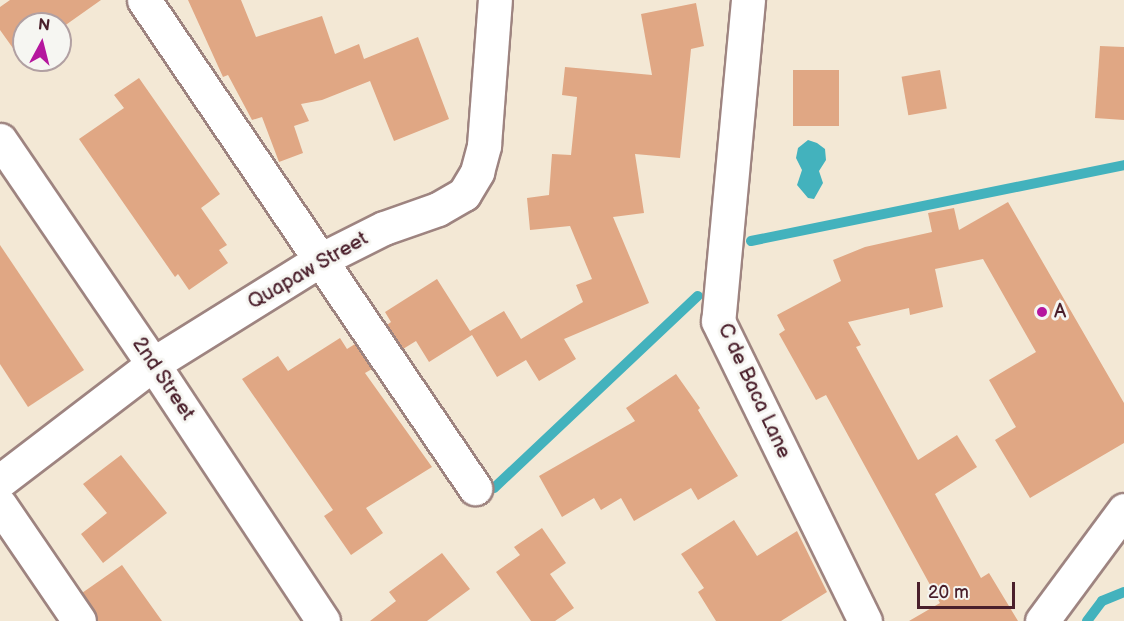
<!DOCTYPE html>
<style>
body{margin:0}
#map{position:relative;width:1124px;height:621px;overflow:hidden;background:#f3e8d5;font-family:"Balsamiq Sans",sans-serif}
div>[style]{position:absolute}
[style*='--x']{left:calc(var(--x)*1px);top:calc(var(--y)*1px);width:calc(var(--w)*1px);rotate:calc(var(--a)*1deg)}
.water>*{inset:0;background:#43b2bd}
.stream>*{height:10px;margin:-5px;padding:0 5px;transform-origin:5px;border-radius:5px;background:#43b2bd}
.building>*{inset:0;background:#e0a784;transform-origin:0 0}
.roads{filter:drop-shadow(2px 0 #9e8480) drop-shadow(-2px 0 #9e8480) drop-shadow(0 2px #9e8480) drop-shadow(0 -2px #9e8480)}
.minor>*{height:33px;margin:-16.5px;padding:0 16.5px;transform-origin:16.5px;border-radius:16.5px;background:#fff}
.dots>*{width:16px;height:16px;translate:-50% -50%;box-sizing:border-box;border:3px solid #f6f6f2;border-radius:50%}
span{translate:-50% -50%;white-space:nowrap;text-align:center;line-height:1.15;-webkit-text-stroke:6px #f6f6f2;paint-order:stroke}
.street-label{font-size:20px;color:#4a1f2b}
.poi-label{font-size:20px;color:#4a1f2b}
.left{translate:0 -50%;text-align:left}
.north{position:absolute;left:12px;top:12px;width:60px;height:60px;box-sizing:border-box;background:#f6f6f2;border:2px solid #b1a0a2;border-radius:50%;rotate:7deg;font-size:16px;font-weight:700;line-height:24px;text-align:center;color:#4a1f2b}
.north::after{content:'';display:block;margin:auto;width:21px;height:27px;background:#b5179e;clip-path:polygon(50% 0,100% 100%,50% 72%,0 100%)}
.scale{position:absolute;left:917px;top:582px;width:98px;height:27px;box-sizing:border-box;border:3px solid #4a1f2b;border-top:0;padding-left:8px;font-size:18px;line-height:21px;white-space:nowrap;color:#4a1f2b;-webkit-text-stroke:4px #f6f6f2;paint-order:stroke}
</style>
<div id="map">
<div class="water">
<div style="clip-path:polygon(808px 140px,817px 143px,825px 149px,826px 160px,819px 171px,823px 183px,814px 199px,808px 198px,797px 185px,802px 170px,796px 158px,798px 148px)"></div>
</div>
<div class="stream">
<div style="--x:751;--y:241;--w:381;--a:-11.5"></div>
<div style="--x:494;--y:488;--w:280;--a:-43.3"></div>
<div style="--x:1087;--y:621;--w:25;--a:-53"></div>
<div style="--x:1102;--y:601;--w:24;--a:-22"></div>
</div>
<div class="building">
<div style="clip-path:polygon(10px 0,101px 0,60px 29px,60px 24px,24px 24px,24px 55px,20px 58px,0 30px,0 7px)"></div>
<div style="clip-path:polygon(188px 0,241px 0,256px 37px,322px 16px,335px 54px,359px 44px,364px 59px,418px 37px,449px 119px,394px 141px,370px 81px,322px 100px,301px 104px,309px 121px,294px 126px,303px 153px,279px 162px,262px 117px,252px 120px,228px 75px,223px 77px)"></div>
<div style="clip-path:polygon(696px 3px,704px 46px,691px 49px,680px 158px,635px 154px,644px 213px,613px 217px,649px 303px,564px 339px,576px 359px,539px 381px,526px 360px,497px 377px,472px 335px,429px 362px,416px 341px,403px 349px,387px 325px,391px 322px,385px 312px,437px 279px,470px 331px,504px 311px,521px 339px,583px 302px,576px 285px,592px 279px,570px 226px,530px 230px,527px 198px,549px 195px,552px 154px,571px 155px,577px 97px,562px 95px,565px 67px,652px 75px,641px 14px)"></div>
<div style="clip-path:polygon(1100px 46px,1124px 47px,1124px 120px,1095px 118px)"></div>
<div style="left:793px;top:70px;width:46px;height:56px"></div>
<div style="left:940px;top:70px;width:39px;height:39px;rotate:80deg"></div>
<div style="clip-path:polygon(139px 78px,220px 194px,201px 208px,227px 245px,219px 250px,228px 263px,189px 290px,178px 274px,175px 277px,79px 139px,124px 108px,114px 95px)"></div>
<div style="clip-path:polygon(1008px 202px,1124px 403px,1124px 443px,1030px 498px,995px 440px,1016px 427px,989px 380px,1036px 352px,983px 259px,935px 269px,943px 307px,910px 315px,909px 308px,848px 322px,861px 345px,856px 347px,918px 460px,957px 435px,977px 467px,935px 494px,981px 578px,989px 573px,1018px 621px,909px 621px,940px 603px,826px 395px,816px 400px,779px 334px,785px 330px,777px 315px,841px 281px,833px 260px,865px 247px,932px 232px,928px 213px,954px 208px,959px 230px)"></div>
<div style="clip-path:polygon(0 245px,84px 370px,28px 407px,0 364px)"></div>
<div style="clip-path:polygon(340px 338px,347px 349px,355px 344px,372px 369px,365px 373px,432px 467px,366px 508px,383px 533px,351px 555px,324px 516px,333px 510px,242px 379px,278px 356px,288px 371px)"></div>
<div style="clip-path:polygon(676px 374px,700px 408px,698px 410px,738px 476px,698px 500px,691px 488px,634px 521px,621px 498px,601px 510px,594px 498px,562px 517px,539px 476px,635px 421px,626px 408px)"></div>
<div style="clip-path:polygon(121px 455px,167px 513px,103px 563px,81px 534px,107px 513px,83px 484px)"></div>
<div style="clip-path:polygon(734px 520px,757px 556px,797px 531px,827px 592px,781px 621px,716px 621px,698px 592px,704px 588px,681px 554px)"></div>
<div style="clip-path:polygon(542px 528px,566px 563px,550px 574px,574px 608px,555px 621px,531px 621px,496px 572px,520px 555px,514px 547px)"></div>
<div style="clip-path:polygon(442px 553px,470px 589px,427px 621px,370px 621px,396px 601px,389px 592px)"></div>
<div style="clip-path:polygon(122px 565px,162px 621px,98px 621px,94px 610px,82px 593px)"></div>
</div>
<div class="roads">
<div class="minor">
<div style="--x:144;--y:0;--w:590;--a:55.85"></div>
<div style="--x:748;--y:0;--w:322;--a:95.3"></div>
<div style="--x:718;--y:321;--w:334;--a:63.9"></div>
<div style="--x:0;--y:140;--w:271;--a:55.7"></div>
<div style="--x:153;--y:364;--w:308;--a:56.5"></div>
<div style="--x:0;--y:481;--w:193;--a:-37.4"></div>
<div style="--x:153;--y:364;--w:199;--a:-31.9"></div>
<div style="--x:322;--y:259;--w:69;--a:-26.6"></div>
<div style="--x:384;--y:228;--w:57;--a:-19.4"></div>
<div style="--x:438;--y:209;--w:30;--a:-30"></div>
<div style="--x:464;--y:194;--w:26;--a:-59"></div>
<div style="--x:477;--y:172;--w:28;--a:-75"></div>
<div style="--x:484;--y:145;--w:145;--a:-85.7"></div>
<div style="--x:0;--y:505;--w:140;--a:55.7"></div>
<div style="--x:1042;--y:621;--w:138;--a:-53.5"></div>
</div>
</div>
<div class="dots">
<div style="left:1042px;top:312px;background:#b5179e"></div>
</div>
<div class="street-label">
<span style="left:308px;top:271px;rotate:-30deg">Quapaw Street</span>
<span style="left:163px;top:379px;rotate:56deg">2nd Street</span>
<span style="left:754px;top:391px;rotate:65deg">C de Baca Lane</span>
</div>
<div class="poi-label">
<span class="left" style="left:1054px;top:312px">A</span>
</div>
<div class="north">N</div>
<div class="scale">20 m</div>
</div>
